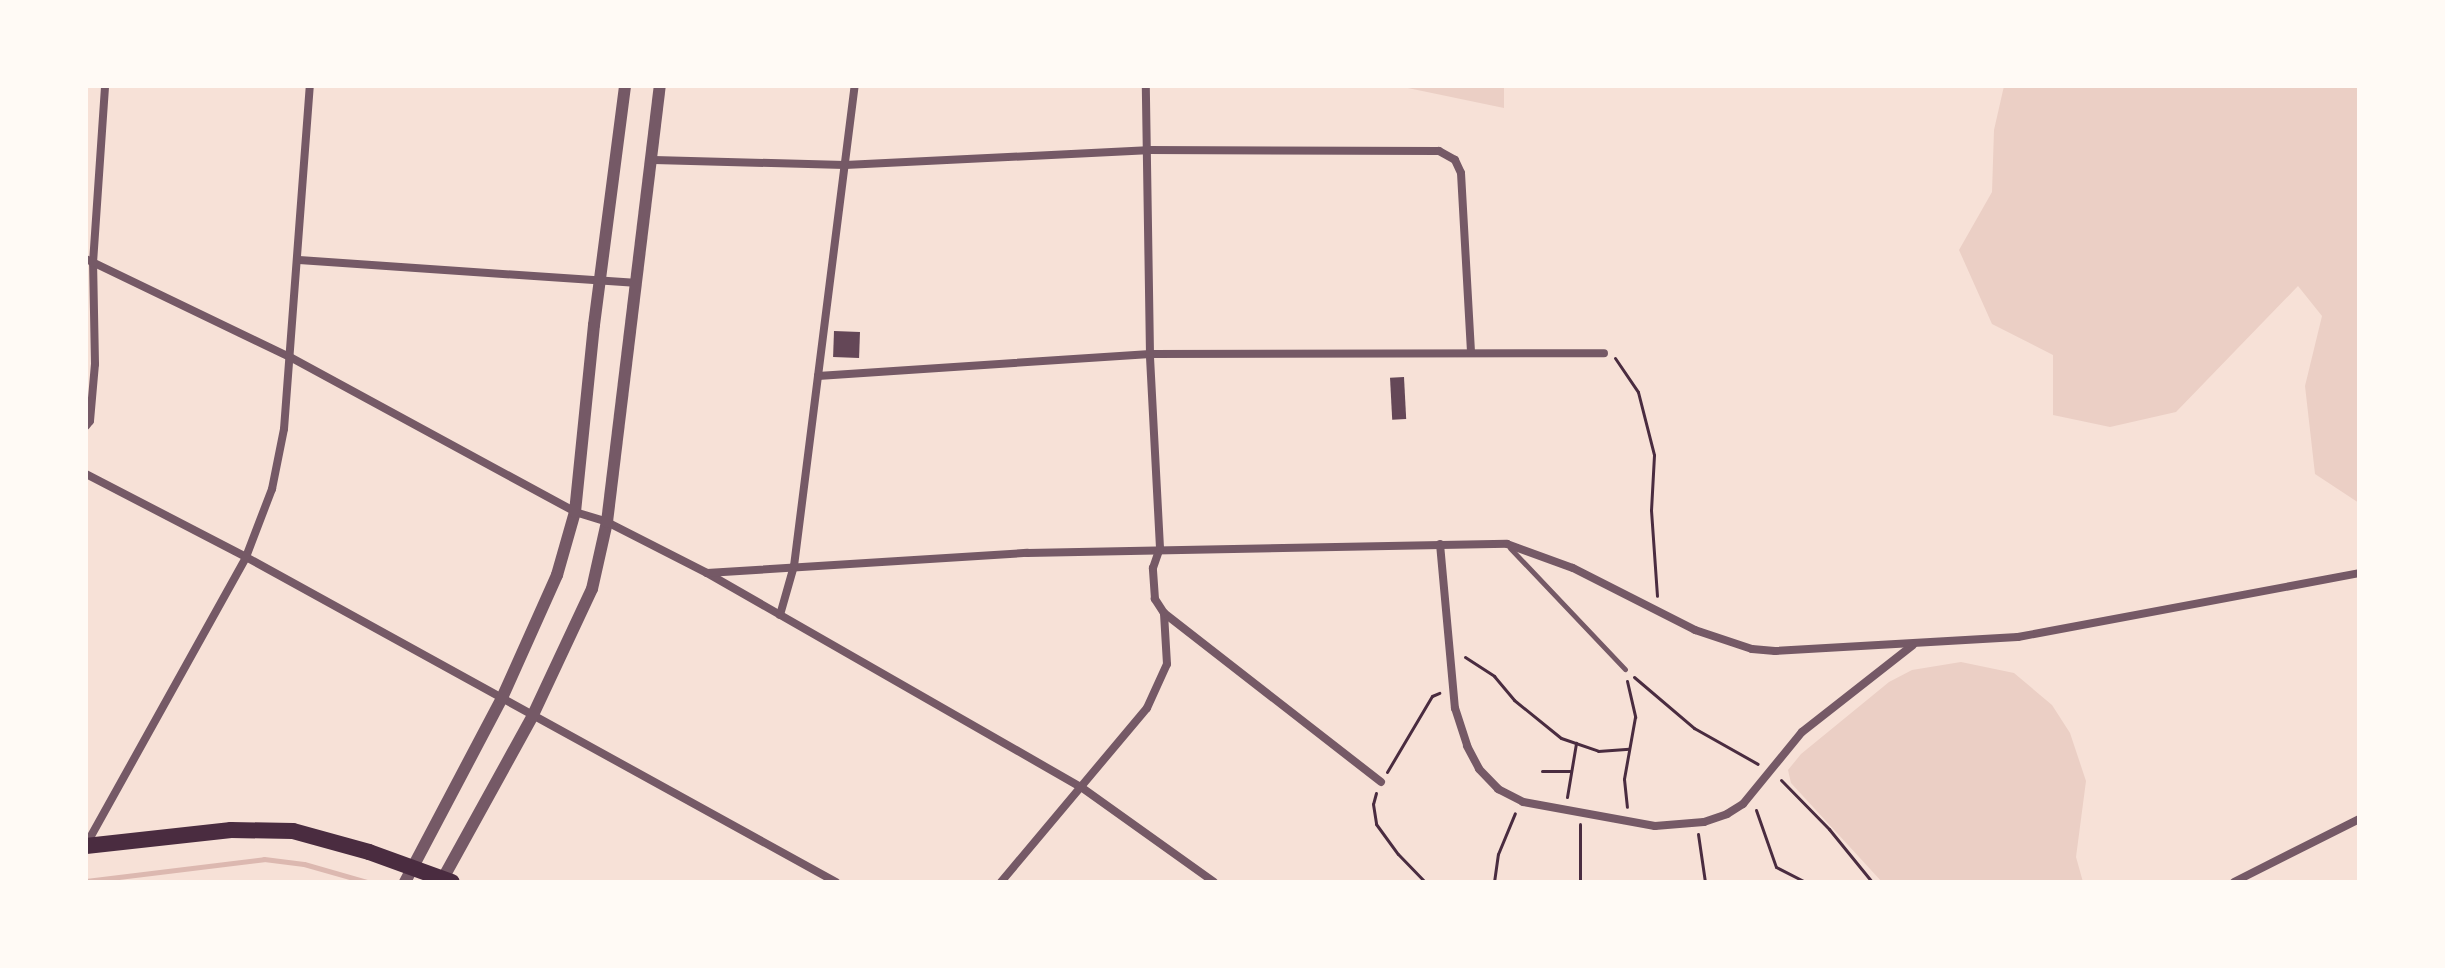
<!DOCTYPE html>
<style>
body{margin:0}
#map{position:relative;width:2445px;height:968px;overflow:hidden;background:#f7e1d7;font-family:"Golos Text",sans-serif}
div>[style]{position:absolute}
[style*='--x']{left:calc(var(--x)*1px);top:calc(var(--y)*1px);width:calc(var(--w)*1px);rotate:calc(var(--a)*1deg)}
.green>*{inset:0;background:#ebcfc5}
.stream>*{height:5px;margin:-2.5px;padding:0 2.5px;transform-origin:2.5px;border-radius:2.5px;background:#dcb8b0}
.building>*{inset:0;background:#644757;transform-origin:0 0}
.path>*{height:3px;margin:-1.5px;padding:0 1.5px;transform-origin:1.5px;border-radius:1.5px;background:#4a2c40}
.service>*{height:5px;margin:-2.5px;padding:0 2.5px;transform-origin:2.5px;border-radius:2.5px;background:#755966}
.minor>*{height:8px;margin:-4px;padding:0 4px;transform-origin:4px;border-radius:4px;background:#755966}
.tertiary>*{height:12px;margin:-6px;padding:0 6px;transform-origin:6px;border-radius:6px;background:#755966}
.primary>*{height:16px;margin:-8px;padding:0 8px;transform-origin:8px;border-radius:8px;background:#4a2c40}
span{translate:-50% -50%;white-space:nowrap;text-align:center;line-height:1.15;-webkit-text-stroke:7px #fffaf5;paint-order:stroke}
.frame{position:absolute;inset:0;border:88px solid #fffaf5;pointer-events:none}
</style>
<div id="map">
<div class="green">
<div style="clip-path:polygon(1403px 86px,1504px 86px,1504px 108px,1403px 87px)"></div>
<div style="clip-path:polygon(2004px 86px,2359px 86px,2359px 503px,2315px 474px,2305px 386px,2322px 316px,2298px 286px,2176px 412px,2110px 427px,2053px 415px,2053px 355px,1992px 324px,1959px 250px,1992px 192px,1994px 130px)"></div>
<div style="clip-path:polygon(1961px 662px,2014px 673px,2052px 705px,2070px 733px,2086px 781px,2076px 857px,2083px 882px,1882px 882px,1791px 783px,1788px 770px,1801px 754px,1889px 682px,1912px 670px)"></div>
</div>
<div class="stream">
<div style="--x:86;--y:881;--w:179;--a:-7"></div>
<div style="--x:264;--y:859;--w:40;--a:7.1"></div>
<div style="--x:304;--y:864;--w:66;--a:15.9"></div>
</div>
<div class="building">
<div style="left:834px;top:331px;width:26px;height:26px;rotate:2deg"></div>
<div style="left:1404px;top:377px;width:42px;height:14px;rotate:87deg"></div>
</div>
<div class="path">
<div style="--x:1615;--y:358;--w:41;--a:55.9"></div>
<div style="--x:1638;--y:392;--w:65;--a:75.7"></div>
<div style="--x:1654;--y:455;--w:55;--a:93.1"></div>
<div style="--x:1651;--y:510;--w:86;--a:86"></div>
<div style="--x:1465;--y:657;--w:35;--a:33"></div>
<div style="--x:1494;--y:676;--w:31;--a:50"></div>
<div style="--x:1514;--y:700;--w:60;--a:39"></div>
<div style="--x:1561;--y:738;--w:39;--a:19"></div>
<div style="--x:1598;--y:751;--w:31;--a:-4"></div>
<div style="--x:1634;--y:677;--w:79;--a:40.4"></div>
<div style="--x:1694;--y:728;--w:73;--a:29.4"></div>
<div style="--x:1627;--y:681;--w:37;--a:77"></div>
<div style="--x:1635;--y:717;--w:63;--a:100.1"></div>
<div style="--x:1624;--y:779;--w:28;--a:84"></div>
<div style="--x:1542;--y:771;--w:28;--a:0"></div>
<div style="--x:1387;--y:772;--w:88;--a:-59.4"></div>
<div style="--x:1432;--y:696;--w:8;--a:-23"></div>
<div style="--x:1781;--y:780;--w:69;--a:45.6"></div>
<div style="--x:1829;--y:829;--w:68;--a:50.9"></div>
<div style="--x:1376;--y:793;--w:11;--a:105"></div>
<div style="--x:1373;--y:804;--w:20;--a:81"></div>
<div style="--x:1376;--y:824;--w:37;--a:54"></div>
<div style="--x:1398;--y:854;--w:39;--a:46"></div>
<div style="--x:1567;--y:797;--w:55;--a:-80.5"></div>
<div style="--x:1756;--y:810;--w:60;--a:70.7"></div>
<div style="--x:1776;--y:867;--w:33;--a:27"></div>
<div style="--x:1698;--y:834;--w:49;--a:81.7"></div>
<div style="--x:1494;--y:882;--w:28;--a:-82"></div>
<div style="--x:1498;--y:854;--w:44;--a:-67.5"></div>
<div style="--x:1580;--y:882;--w:58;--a:-90"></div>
</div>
<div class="service">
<div style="--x:1510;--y:548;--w:167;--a:46.5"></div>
</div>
<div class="minor">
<div style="--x:654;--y:160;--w:191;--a:1.5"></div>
<div style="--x:845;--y:165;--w:302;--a:-2.8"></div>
<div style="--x:1147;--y:150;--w:292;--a:0.2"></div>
<div style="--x:1439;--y:151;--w:18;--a:29"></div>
<div style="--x:1455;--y:160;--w:14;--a:65"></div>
<div style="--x:1461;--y:173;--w:178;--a:86.8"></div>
<div style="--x:86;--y:259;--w:226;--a:25.7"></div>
<div style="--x:290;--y:357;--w:324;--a:28.5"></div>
<div style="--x:575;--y:512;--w:34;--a:17"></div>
<div style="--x:607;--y:522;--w:112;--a:27"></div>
<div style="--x:707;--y:573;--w:431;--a:29.8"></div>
<div style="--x:1081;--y:787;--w:163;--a:35.5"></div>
<div style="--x:299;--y:260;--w:336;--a:3.9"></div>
<div style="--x:818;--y:376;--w:333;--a:-3.8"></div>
<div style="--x:1150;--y:354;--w:454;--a:-0.1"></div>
<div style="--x:86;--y:426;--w:6;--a:-51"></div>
<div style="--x:90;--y:421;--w:57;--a:-85"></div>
<div style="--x:95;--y:364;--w:101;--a:-91.1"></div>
<div style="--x:93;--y:263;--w:177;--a:-86.1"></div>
<div style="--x:86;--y:474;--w:180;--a:27.4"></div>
<div style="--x:246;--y:557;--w:674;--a:28.85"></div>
<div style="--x:1440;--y:544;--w:165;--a:84.8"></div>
<div style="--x:1455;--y:708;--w:40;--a:72"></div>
<div style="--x:1467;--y:746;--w:26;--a:62"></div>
<div style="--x:1479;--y:769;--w:28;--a:46"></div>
<div style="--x:1498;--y:789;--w:28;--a:27"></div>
<div style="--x:1523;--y:802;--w:134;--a:10.3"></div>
<div style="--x:1655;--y:826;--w:49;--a:-4.7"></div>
<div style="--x:1704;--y:822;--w:24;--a:-19"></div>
<div style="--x:1727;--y:814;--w:19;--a:-32"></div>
<div style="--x:1743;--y:804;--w:93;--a:-50.7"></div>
<div style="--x:1802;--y:732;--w:141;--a:-38.1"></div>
<div style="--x:707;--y:573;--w:321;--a:-3.6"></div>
<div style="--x:1027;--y:553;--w:480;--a:-1.1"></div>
<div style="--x:1507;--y:544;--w:70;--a:20"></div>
<div style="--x:1573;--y:568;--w:137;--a:26.9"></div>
<div style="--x:1695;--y:630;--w:60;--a:18.4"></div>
<div style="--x:1752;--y:649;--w:23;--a:5"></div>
<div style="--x:1775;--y:651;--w:243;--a:-3.3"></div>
<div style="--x:2018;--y:637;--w:347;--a:-10.6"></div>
<div style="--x:1164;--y:613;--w:275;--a:37.9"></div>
<div style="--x:780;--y:615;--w:51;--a:-74.1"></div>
<div style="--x:794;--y:566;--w:484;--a:-82.8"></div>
<div style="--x:86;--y:845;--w:329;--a:-60.9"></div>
<div style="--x:246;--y:557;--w:73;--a:-69.1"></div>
<div style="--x:272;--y:489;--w:61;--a:-78.7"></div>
<div style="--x:284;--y:429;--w:344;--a:-85.7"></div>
<div style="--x:1001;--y:882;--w:227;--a:-50"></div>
<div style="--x:1147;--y:708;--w:48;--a:-65.6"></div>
<div style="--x:1167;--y:664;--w:51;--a:-93.4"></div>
<div style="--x:1164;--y:613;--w:17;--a:-123"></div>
<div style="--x:1155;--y:599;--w:31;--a:-94"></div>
<div style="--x:1153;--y:568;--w:21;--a:-71"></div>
<div style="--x:1160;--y:548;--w:194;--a:-93"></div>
<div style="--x:1150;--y:354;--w:268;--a:-90.9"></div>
<div style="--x:2234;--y:882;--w:140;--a:-26.7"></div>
</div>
<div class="tertiary">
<div style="--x:405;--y:882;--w:208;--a:-62.2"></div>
<div style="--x:502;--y:698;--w:135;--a:-65.9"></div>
<div style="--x:557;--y:575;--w:66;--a:-74.1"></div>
<div style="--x:575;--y:512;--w:188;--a:-84.2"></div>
<div style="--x:594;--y:325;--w:241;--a:-82.6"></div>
<div style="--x:441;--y:882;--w:188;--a:-61.1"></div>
<div style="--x:532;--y:717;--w:141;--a:-64.9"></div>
<div style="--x:592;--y:589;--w:69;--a:-77.4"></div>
<div style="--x:607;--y:522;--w:439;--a:-83.1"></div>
</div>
<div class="primary">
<div style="--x:86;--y:846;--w:146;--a:-6.3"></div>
<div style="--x:231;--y:830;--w:62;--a:0.9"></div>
<div style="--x:293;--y:831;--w:79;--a:15.4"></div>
<div style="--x:369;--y:852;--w:88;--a:19.9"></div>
</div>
<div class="frame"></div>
</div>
